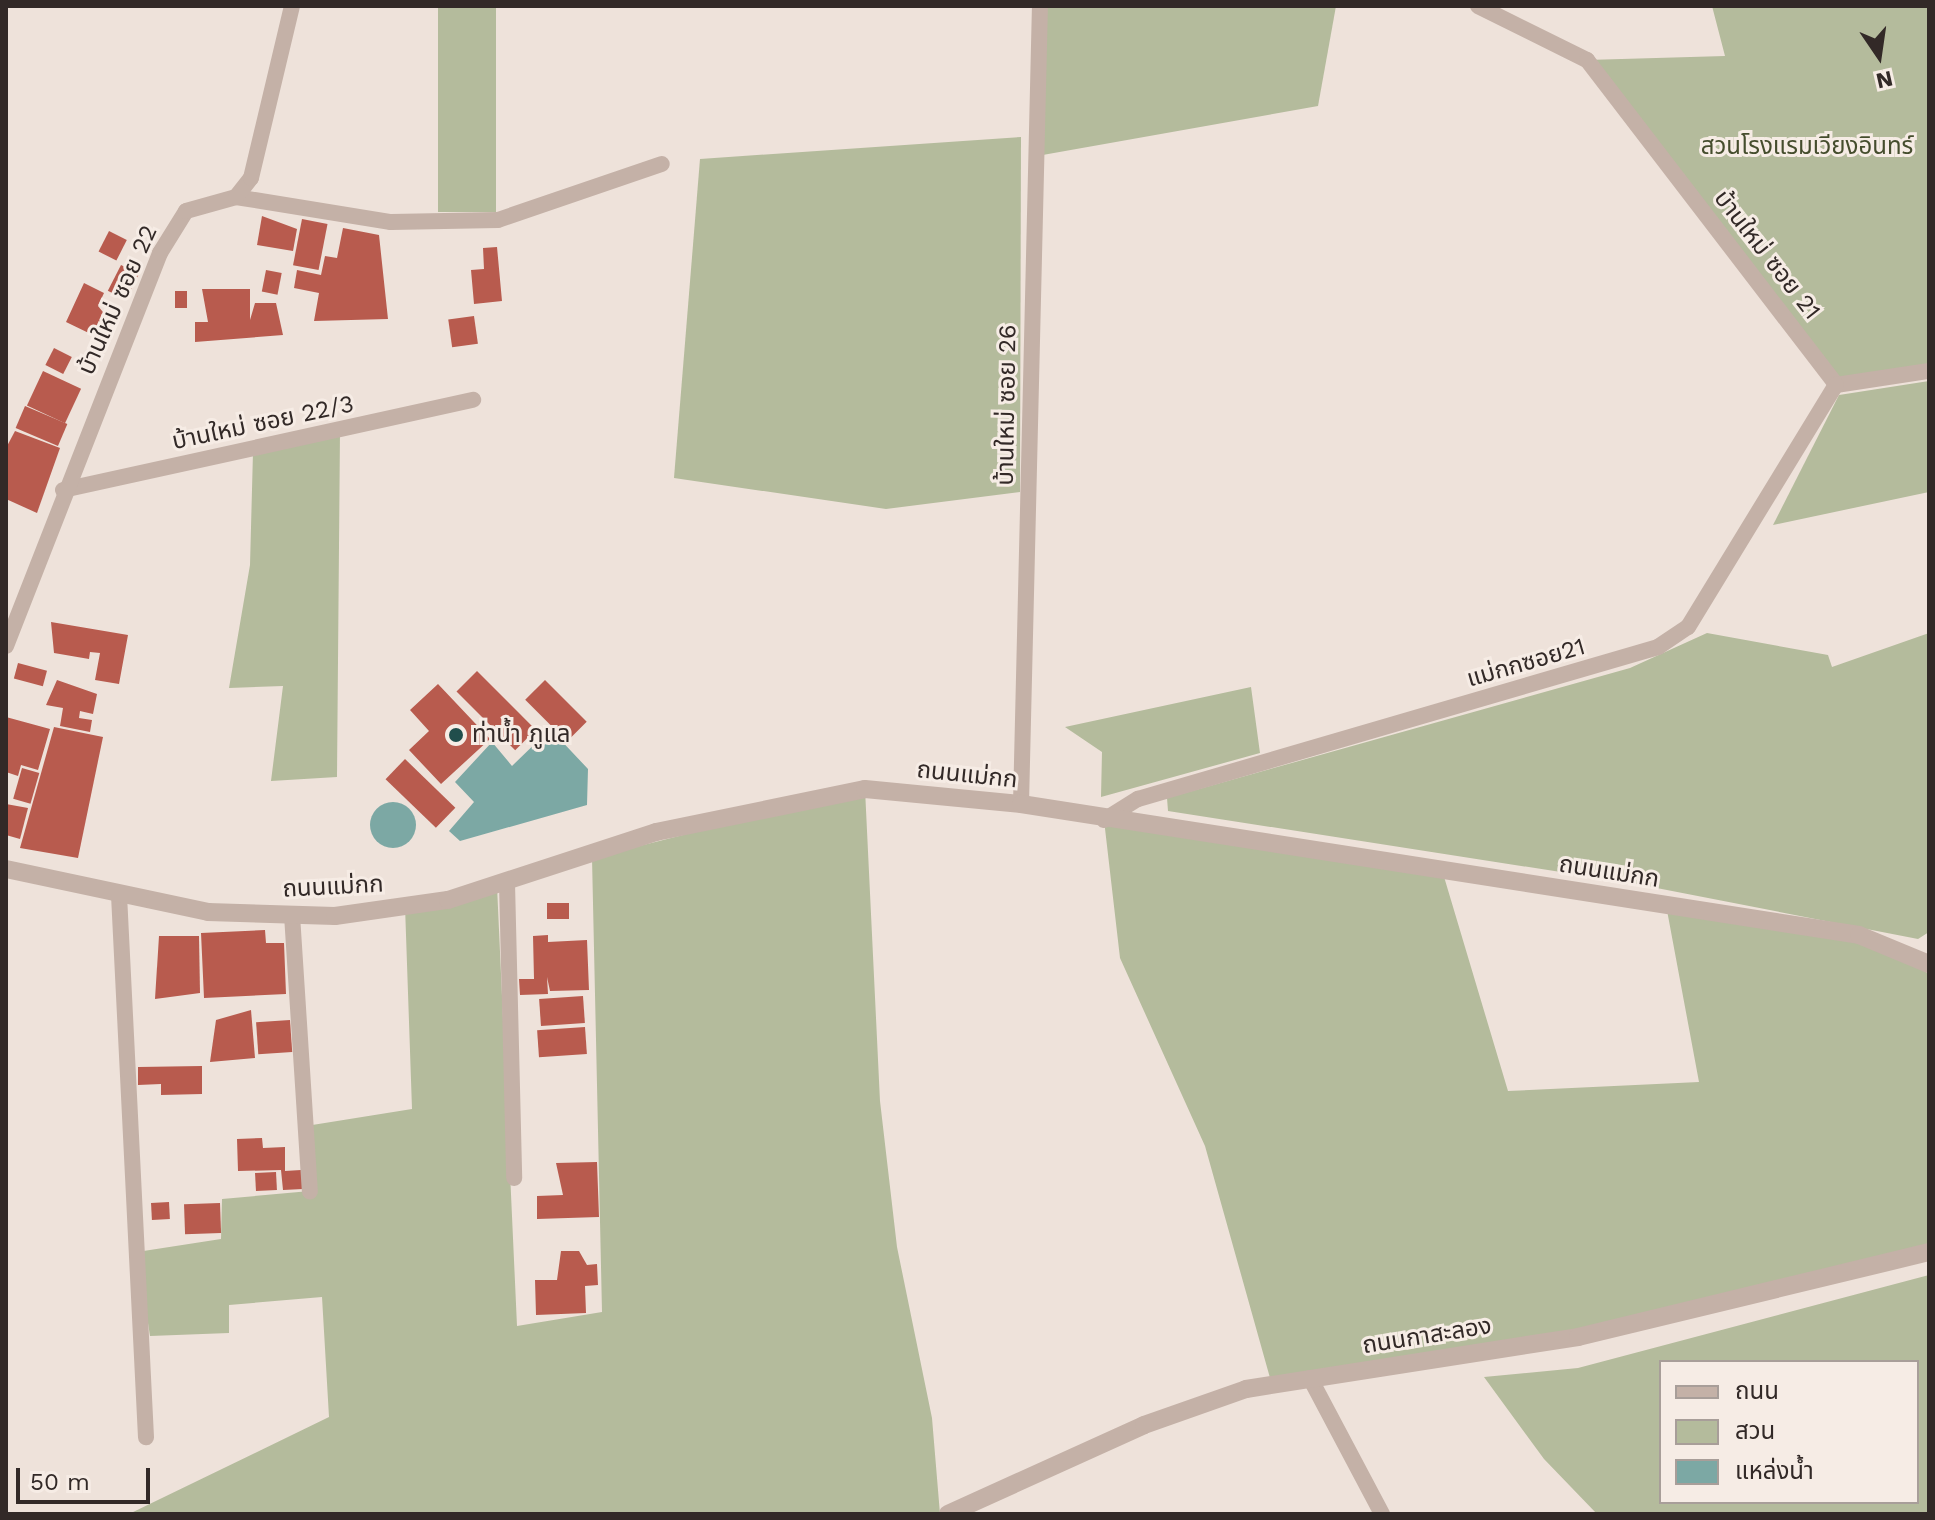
<!DOCTYPE html>
<meta charset="utf-8">
<style>
body{margin:0}
#map{position:relative;width:1935px;height:1520px;overflow:hidden;background:#eee2da;font-family:"Work Sans","Noto Sans Thai",sans-serif}
div>[style]{position:absolute}
[style*='--x']{left:calc(var(--x)*1px);top:calc(var(--y)*1px);width:calc(var(--w)*1px);rotate:calc(var(--a)*1deg)}
.green>*{inset:0;background:#b4bb9c;transform-origin:0 0}
.water>*{inset:0;background:#7ca8a4}
.round{border-radius:50%}
.building>*{inset:0;background:#b85b4e;transform-origin:0 0}
.minor>*{height:16px;margin:-8px;padding:0 8px;transform-origin:8px;border-radius:8px;background:#c4b1a7}
.tertiary>*{height:18px;margin:-9px;padding:0 9px;transform-origin:9px;border-radius:9px;background:#c4b1a7}
.dots>*{width:22px;height:22px;translate:-50% -50%;box-sizing:border-box;border:4px solid #f6ece5;border-radius:50%}
span{translate:-50% -50%;white-space:nowrap;text-align:center;line-height:1.15;-webkit-text-stroke:6px #f6ece5;paint-order:stroke}
.park-label{font-size:24px;color:#454d2d}
.street-label{font-size:24px;color:#322927}
.poi-label{font-size:24px;color:#322927}
.left{translate:0 -50%;text-align:left}
.frame{position:absolute;inset:0;border:8px solid #322927;pointer-events:none}
.legend{position:absolute;left:1659px;top:1360px;width:260px;height:144px;box-sizing:border-box;background:#f6ece5;border:2px solid #a89e99;margin:0;padding:10px 14px;list-style:none;font-size:24px;color:#322927}
.legend li{display:flex;align-items:center;gap:16px;height:40px}
.legend b{width:40px;border:2px solid #a89e99}
.north{position:absolute;left:1839px;top:16px;width:80px;height:80px;-webkit-text-stroke:6px #f6ece5;paint-order:stroke;rotate:167deg;font-size:22px;font-weight:700;line-height:32px;text-align:center;color:#322927}
.north::after{content:'';display:block;margin:auto;width:28px;height:36px;background:#322927;clip-path:polygon(50% 0,100% 100%,50% 72%,0 100%)}
.scale{position:absolute;left:16px;top:1468px;width:134px;height:36px;box-sizing:border-box;border:4px solid #322927;border-top:0;padding-left:10px;font-size:24px;line-height:28px;white-space:nowrap;color:#322927;-webkit-text-stroke:6px #f6ece5;paint-order:stroke}
</style>
<div id="map">
<div class="green">
<div style="left:438px;top:6px;width:58px;height:206px"></div>
<div style="clip-path:polygon(1040px 6px,1336px 6px,1318px 106px,1037px 156px)"></div>
<div style="clip-path:polygon(1712px 6px,1929px 6px,1929px 371px,1836px 385px,1587px 60px,1725px 56px)"></div>
<div style="clip-path:polygon(1021px 137px,1020px 492px,886px 509px,674px 478px,700px 159px)"></div>
<div style="clip-path:polygon(1929px 381px,1929px 492px,1773px 525px,1839px 395px)"></div>
<div style="clip-path:polygon(340px 431px,337px 777px,271px 781px,283px 686px,229px 688px,250px 565px,253px 452px)"></div>
<div style="clip-path:polygon(1707px 633px,1828px 655px,1832px 667px,1929px 633px,1929px 932px,1918px 939px,1631px 883px,1168px 811px,1167px 798px,1630px 668px)"></div>
<div style="clip-path:polygon(1251px 687px,1260px 753px,1101px 797px,1102px 752px,1065px 727px)"></div>
<div style="clip-path:polygon(865px 789px,880px 1101px,897px 1247px,932px 1418px,940px 1514px,129px 1514px,329px 1417px,322px 1297px,229px 1305px,229px 1333px,150px 1336px,137px 1252px,221px 1239px,222px 1199px,310px 1191px,306px 1126px,412px 1109px,405px 906px,497px 886px,517px 1326px,602px 1312px,592px 858px)"></div>
<div style="clip-path:polygon(1104px 820px,1442px 870px,1508px 1091px,1699px 1082px,1666px 905px,1871px 939px,1929px 974px,1929px 1252px,1717px 1308px,1272px 1385px,1205px 1146px,1120px 958px)"></div>
<div style="clip-path:polygon(evenodd,1929px 1275px,1929px 1514px,1597px 1514px,1544px 1459px,1484px 1377px,1578px 1368px,1929px 1275px,1661px 1362px,1917px 1362px,1917px 1502px,1661px 1502px,1661px 1362px)"></div>
</div>
<div class="water">
<div style="clip-path:polygon(545px 734px,555px 734px,588px 769px,587px 805px,460px 841px,449px 831px,474px 802px,455px 782px,492px 742px,512px 766px)"></div>
<div class="round" style="left:370px;top:802px;width:46px;height:46px"></div>
</div>
<div class="building">
<div style="clip-path:polygon(262px 216px,297px 229px,293px 251px,257px 245px)"></div>
<div style="left:302px;top:219px;width:26px;height:47px;rotate:11deg"></div>
<div style="clip-path:polygon(343px 228px,379px 235px,388px 319px,314px 321px,319px 293px,294px 288px,297px 270px,321px 275px,325px 256px,337px 258px)"></div>
<div style="left:109px;top:231px;width:20px;height:23px;rotate:27deg"></div>
<div style="clip-path:polygon(497px 247px,502px 301px,474px 304px,471px 270px,484px 269px,483px 248px)"></div>
<div style="left:121px;top:265px;width:20px;height:29px;rotate:27deg"></div>
<div style="left:266px;top:270px;width:16px;height:22px;rotate:11deg"></div>
<div style="clip-path:polygon(84px 283px,104px 293px,98px 306px,107px 317px,97px 337px,66px 322px)"></div>
<div style="clip-path:polygon(202px 289px,250px 289px,250px 320px,255px 303px,276px 303px,283px 335px,195px 342px,195px 322px,208px 322px)"></div>
<div style="left:175px;top:291px;width:12px;height:17px"></div>
<div style="left:474px;top:316px;width:28px;height:26px;rotate:82deg"></div>
<div style="left:54px;top:348px;width:20px;height:19px;rotate:27deg"></div>
<div style="left:43px;top:371px;width:42px;height:38px;rotate:25deg"></div>
<div style="left:25px;top:406px;width:46px;height:24px;rotate:23deg"></div>
<div style="clip-path:polygon(15px 431px,60px 448px,37px 513px,6px 499px,6px 448px)"></div>
<div style="clip-path:polygon(51px 622px,128px 635px,119px 684px,95px 680px,100px 653px,90px 652px,89px 659px,54px 653px)"></div>
<div style="left:18px;top:663px;width:30px;height:16px;rotate:15deg"></div>
<div style="left:477px;top:671px;width:83px;height:29px;rotate:45deg"></div>
<div style="clip-path:polygon(57px 680px,97px 694px,93px 714px,80px 711px,79px 718px,92px 720px,90px 732px,60px 726px,63px 708px,46px 705px)"></div>
<div style="left:545px;top:680px;width:59px;height:28px;rotate:45deg"></div>
<div style="clip-path:polygon(438px 684px,490px 739px,441px 784px,409px 750px,429px 731px,410px 710px)"></div>
<div style="clip-path:polygon(6px 717px,50px 729px,38px 770px,21px 765px,18px 776px,6px 772px)"></div>
<div style="clip-path:polygon(54px 727px,103px 737px,78px 858px,20px 848px)"></div>
<div style="left:405px;top:759px;width:70px;height:28px;rotate:44deg"></div>
<div style="left:22px;top:768px;width:18px;height:32px;rotate:16deg"></div>
<div style="clip-path:polygon(6px 804px,28px 808px,20px 839px,6px 835px)"></div>
<div style="left:547px;top:903px;width:22px;height:16px"></div>
<div style="clip-path:polygon(265px 930px,266px 943px,284px 943px,286px 994px,204px 998px,201px 933px)"></div>
<div style="clip-path:polygon(548px 935px,548px 942px,587px 940px,589px 990px,550px 991px,547px 977px,548px 994px,520px 995px,519px 979px,534px 979px,533px 936px)"></div>
<div style="clip-path:polygon(159px 936px,199px 936px,200px 993px,155px 999px)"></div>
<div style="left:583px;top:996px;width:27px;height:44px;rotate:86deg"></div>
<div style="clip-path:polygon(251px 1010px,255px 1058px,210px 1062px,216px 1020px)"></div>
<div style="left:290px;top:1020px;width:32px;height:34px;rotate:86deg"></div>
<div style="left:585px;top:1027px;width:27px;height:48px;rotate:86deg"></div>
<div style="clip-path:polygon(202px 1066px,202px 1094px,161px 1095px,161px 1084px,138px 1085px,138px 1067px)"></div>
<div style="clip-path:polygon(262px 1138px,263px 1148px,285px 1147px,285px 1171px,301px 1170px,303px 1189px,283px 1190px,281px 1170px,238px 1171px,237px 1139px)"></div>
<div style="clip-path:polygon(597px 1162px,599px 1217px,537px 1219px,537px 1196px,563px 1195px,556px 1163px)"></div>
<div style="left:276px;top:1172px;width:18px;height:21px;rotate:87deg"></div>
<div style="left:169px;top:1202px;width:17px;height:18px;rotate:87deg"></div>
<div style="left:220px;top:1203px;width:30px;height:36px;rotate:88deg"></div>
<div style="clip-path:polygon(561px 1251px,579px 1251px,587px 1265px,597px 1264px,598px 1285px,585px 1286px,586px 1313px,536px 1315px,535px 1280px,557px 1280px)"></div>
</div>
<div class="minor">
<div style="--x:1478;--y:6;--w:122;--a:26.4"></div>
<div style="--x:1587;--y:60;--w:409;--a:52.5"></div>
<div style="--x:236;--y:197;--w:157;--a:9.2"></div>
<div style="--x:391;--y:222;--w:107;--a:-1.1"></div>
<div style="--x:498;--y:220;--w:173;--a:-18.9"></div>
<div style="--x:1836;--y:385;--w:94;--a:-8.6"></div>
<div style="--x:63;--y:490;--w:420;--a:-12.4"></div>
<div style="--x:6;--y:646;--w:422;--a:-68.6"></div>
<div style="--x:160;--y:253;--w:49;--a:-58.2"></div>
<div style="--x:186;--y:211;--w:52;--a:-15.6"></div>
<div style="--x:236;--y:197;--w:24;--a:-52"></div>
<div style="--x:251;--y:178;--w:177;--a:-76.6"></div>
<div style="--x:1021;--y:804;--w:798;--a:-88.64"></div>
<div style="--x:1104;--y:820;--w:40;--a:-32"></div>
<div style="--x:1138;--y:799;--w:542;--a:-16.29"></div>
<div style="--x:1658;--y:647;--w:36;--a:-34"></div>
<div style="--x:1688;--y:627;--w:284;--a:-58.6"></div>
<div style="--x:507;--y:883;--w:295;--a:88.6"></div>
<div style="--x:119;--y:895;--w:543;--a:87.15"></div>
<div style="--x:292;--y:915;--w:277;--a:86.3"></div>
<div style="--x:1310;--y:1378;--w:154;--a:62.1"></div>
</div>
<div class="tertiary">
<div style="--x:6;--y:869;--w:207;--a:12"></div>
<div style="--x:208;--y:912;--w:127;--a:1.8"></div>
<div style="--x:335;--y:916;--w:114;--a:-8.1"></div>
<div style="--x:448;--y:900;--w:219;--a:-18.1"></div>
<div style="--x:656;--y:832;--w:213;--a:-11.6"></div>
<div style="--x:865;--y:789;--w:157;--a:5.5"></div>
<div style="--x:1021;--y:804;--w:848;--a:8.88"></div>
<div style="--x:1859;--y:935;--w:76;--a:22.5"></div>
<div style="--x:948;--y:1514;--w:215;--a:-24.4"></div>
<div style="--x:1144;--y:1425;--w:108;--a:-19.4"></div>
<div style="--x:1246;--y:1389;--w:336;--a:-8.9"></div>
<div style="--x:1578;--y:1337;--w:361;--a:-13.6"></div>
</div>
<div class="dots">
<div style="left:456px;top:735px;background:#214e4c"></div>
</div>
<div class="park-label">
<span style="left:1807px;top:147px">สวนโรงแรมเวียงอินทร์</span>
</div>
<div class="street-label">
<span style="left:1767px;top:255px;rotate:52deg">บ้านใหม่ ซอย 21</span>
<span style="left:118px;top:300px;rotate:-66deg">บ้านใหม่ ซอย 22</span>
<span style="left:1007px;top:405px;rotate:-89deg">บ้านใหม่ ซอย 26</span>
<span style="left:263px;top:423px;rotate:-12deg">บ้านใหม่ ซอย 22/3</span>
<span style="left:1526px;top:663px;rotate:-16deg">แม่กกซอย21</span>
<span style="left:967px;top:775px;rotate:6deg">ถนนแม่กก</span>
<span style="left:1609px;top:872px;rotate:9deg">ถนนแม่กก</span>
<span style="left:333px;top:887px;rotate:-3deg">ถนนแม่กก</span>
<span style="left:1427px;top:1336px;rotate:-9deg">ถนนกาสะลอง</span>
</div>
<div class="poi-label">
<span class="left" style="left:472px;top:735px">ท่าน้ำ ภูแล</span>
</div>
<div class="frame"></div>
<ul class="legend">
<li><b style="height:10px;background:#c4b1a7"></b>ถนน</li>
<li><b style="height:22px;background:#b4bb9c"></b>สวน</li>
<li><b style="height:22px;background:#7ca8a4"></b>แหล่งน้ำ</li>
</ul>
<div class="north">N</div>
<div class="scale">50 m</div>
</div>
